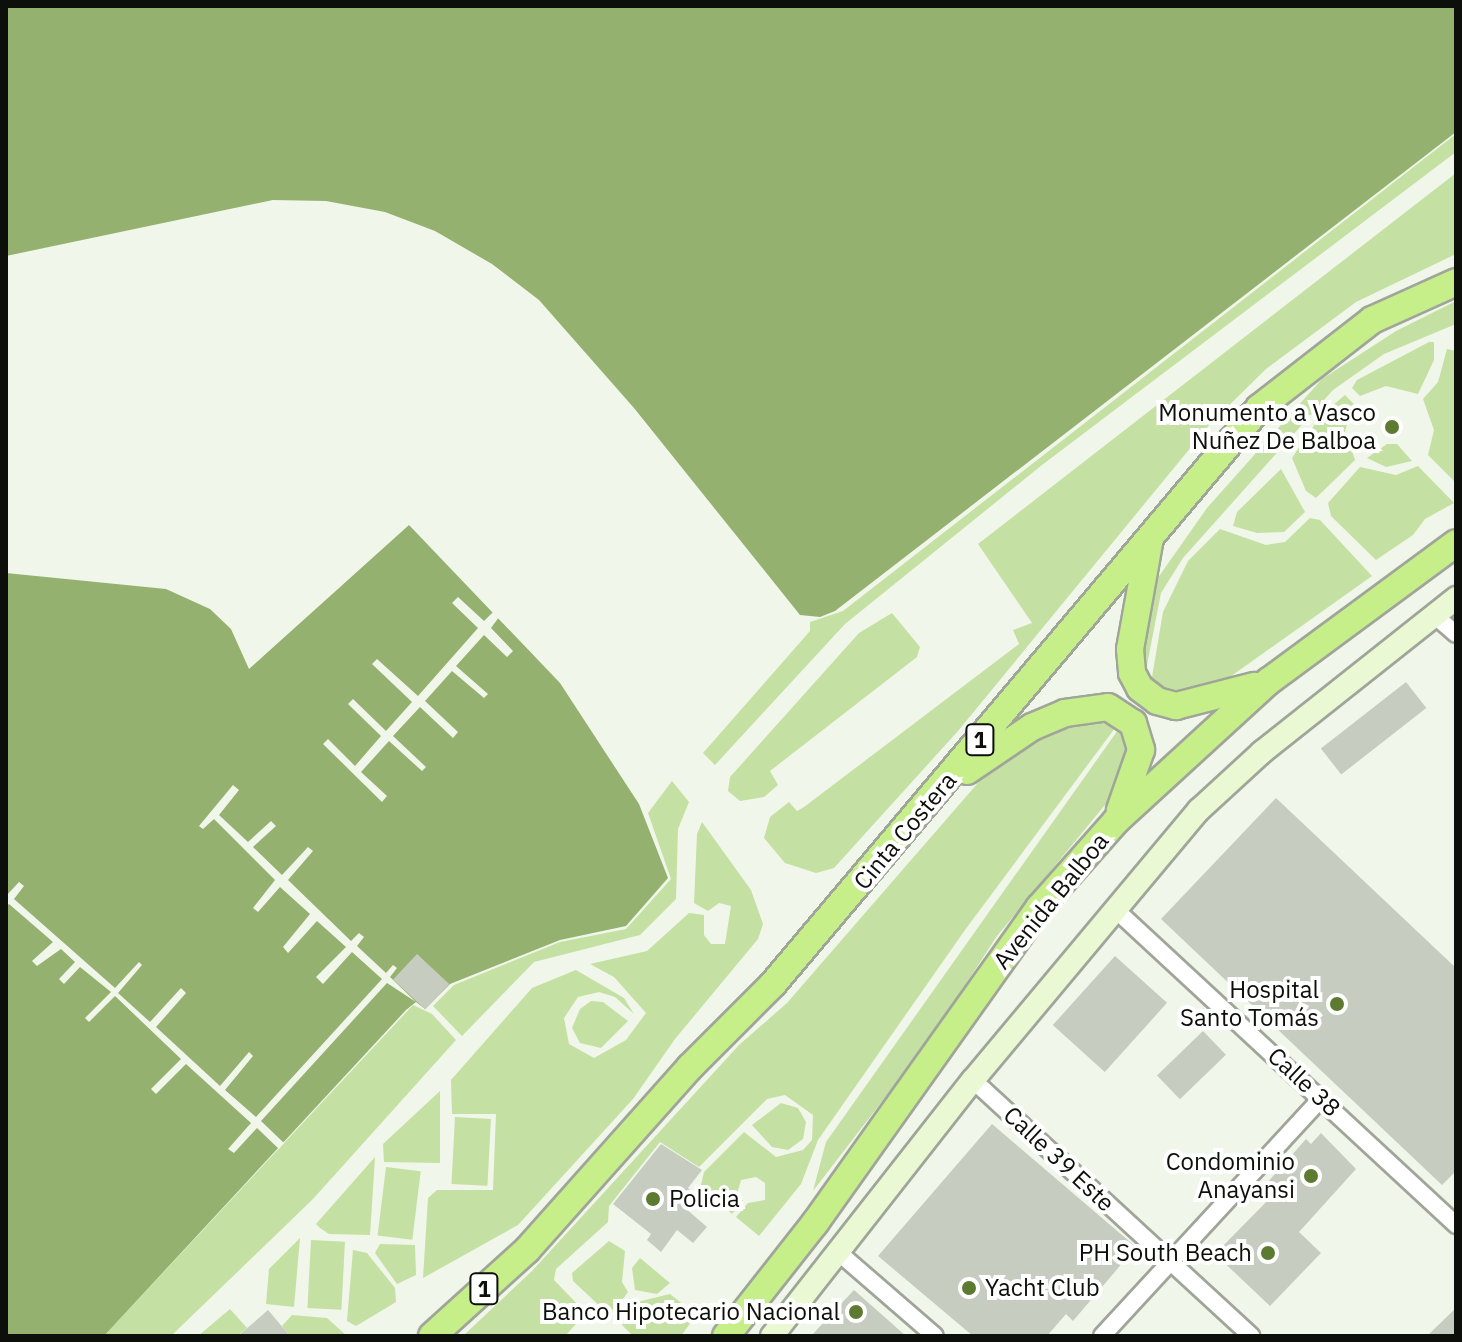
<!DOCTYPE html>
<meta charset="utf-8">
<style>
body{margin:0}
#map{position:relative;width:1462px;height:1342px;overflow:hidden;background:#f0f6e9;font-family:"IBM Plex Sans",sans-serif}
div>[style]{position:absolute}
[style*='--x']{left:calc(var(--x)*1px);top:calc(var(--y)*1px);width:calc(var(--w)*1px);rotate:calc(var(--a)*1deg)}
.green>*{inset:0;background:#c5e0a3;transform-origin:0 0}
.water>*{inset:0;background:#95b16f}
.pier>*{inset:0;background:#f0f6e9}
.building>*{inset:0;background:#c6ccc0;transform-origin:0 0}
.roads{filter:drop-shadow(2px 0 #a0a599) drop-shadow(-2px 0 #a0a599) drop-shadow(0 2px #a0a599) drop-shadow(0 -2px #a0a599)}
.minor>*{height:16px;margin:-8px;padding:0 8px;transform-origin:8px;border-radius:8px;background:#fff}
.secondary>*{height:22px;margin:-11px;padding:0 11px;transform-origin:11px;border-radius:11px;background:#eaf9d3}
.trunk>*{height:26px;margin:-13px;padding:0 13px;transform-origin:13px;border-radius:13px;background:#c6ef8a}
.dots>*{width:22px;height:22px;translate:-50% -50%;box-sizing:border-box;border:4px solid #fff;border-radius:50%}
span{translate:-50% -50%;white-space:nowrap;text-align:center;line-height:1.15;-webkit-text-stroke:8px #fff;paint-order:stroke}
.shield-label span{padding:2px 6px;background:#fff;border:2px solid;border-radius:6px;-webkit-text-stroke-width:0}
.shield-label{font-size:22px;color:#0d0f0b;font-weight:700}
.poi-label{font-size:24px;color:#0d0f0b}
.right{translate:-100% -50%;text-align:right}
.left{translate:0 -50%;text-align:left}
.street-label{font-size:24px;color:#0d0f0b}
.frame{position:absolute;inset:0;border:8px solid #0d0f0b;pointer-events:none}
</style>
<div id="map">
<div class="green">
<div style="clip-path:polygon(1456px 134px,1456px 152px,1042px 465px,845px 624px,715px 765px,703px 753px,810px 631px,810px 622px,843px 611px)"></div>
<div style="clip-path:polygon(1456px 173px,1456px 254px,1356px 302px,1266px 369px,1210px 424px,958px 731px,834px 868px,816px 873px,785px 863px,764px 838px,770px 817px,789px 802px,797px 811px,804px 807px,1019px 644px,1013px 630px,1032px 623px,978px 544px)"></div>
<div style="clip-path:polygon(1456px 301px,1456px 324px,1384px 354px,1333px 390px,1183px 558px,1161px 593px,1145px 675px,1142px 651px,1148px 592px,1207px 508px,1322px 379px,1396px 331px)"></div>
<div style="clip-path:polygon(1429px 342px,1434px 342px,1434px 360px,1418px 394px,1386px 386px,1360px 396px,1352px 388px,1357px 380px)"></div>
<div style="clip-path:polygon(1447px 349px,1456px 351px,1456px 483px,1428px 455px,1434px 430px,1423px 399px,1438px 382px)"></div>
<div style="clip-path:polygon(1345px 395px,1354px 404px,1345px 431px,1355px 460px,1316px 498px,1306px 491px,1292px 458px,1321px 415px)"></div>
<div style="clip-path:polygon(1387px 444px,1397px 444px,1412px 461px,1386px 467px,1367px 458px)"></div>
<div style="clip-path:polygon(1418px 466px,1454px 503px,1425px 519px,1413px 535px,1376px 560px,1331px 516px,1328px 503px,1360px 467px,1396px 475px)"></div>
<div style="clip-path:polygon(1281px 469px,1305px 512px,1284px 532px,1257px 533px,1233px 526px,1237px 512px)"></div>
<div style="clip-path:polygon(1310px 518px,1320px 520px,1372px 576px,1220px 684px,1201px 693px,1164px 693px,1151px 683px,1163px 612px,1188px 561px,1220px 529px,1266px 545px,1285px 542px)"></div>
<div style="clip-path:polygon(892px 613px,920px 647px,917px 657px,770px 771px,778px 785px,764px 797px,740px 801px,728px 791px,730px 777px,859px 633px)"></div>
<div style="clip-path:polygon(1098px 721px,1115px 728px,965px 930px,818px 1140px,801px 1184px,759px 1236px,736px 1217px,748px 1203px,765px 1200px,765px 1183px,756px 1177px,741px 1180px,737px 1194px,743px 1201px,732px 1214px,701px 1185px,704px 1172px,744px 1132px,776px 1157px,803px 1150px,812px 1140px,813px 1115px,785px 1095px,767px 1099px,699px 1167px,660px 1142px,609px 1206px,608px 1222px,556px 1269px,554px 1280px,586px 1313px,565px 1336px,463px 1336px,532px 1271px,739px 1045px,787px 1003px,990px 769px,1045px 734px)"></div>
<div style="clip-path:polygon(1118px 730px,1129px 749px,1114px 794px,997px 936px,930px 1039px,813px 1191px,826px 1142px)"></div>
<div style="clip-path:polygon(672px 781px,689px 802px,678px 829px,676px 899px,640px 935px,534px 962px,462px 1036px,433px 1006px,454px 985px,560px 942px,626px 929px,671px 879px,648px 813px)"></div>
<div style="clip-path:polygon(702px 822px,751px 890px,763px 924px,758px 939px,675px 1039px,633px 1099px,518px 1225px,423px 1278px,428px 1198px,437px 1190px,493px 1190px,496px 1114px,452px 1114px,451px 1080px,532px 988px,576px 970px,624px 998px,634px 1014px,615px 997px,599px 992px,578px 997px,564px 1018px,569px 1044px,594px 1058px,626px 1040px,646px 1013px,614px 977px,590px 964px,647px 951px,689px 913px,704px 915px,704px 935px,711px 944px,725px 944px,731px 906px,719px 903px,708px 911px,694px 903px,697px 834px)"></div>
<div style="clip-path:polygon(591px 1001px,603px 1002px,628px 1021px,601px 1048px,580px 1043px,572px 1028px,580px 1009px)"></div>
<div style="clip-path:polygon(413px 1005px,432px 1014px,456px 1040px,313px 1199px,171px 1336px,104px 1336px)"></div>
<div style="clip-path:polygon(440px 1091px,440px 1163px,384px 1162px,383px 1144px)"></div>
<div style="clip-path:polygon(781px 1103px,798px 1108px,806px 1122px,803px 1139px,788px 1150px,772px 1147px,752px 1125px)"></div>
<div style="left:455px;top:1117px;width:36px;height:67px;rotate:3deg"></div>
<div style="clip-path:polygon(375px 1157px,370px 1235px,329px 1234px,320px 1228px,316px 1224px)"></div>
<div style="left:386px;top:1167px;width:35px;height:69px;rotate:7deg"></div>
<div style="clip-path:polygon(300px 1238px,294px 1307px,266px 1304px,269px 1269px)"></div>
<div style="left:311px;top:1240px;width:34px;height:68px;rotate:3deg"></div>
<div style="clip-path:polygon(609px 1241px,625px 1251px,622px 1282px,628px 1292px,615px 1310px,605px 1311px,573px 1281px,572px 1273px)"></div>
<div style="clip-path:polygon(380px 1244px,415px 1245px,416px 1275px,397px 1284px,375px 1253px)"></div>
<div style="clip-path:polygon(353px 1250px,367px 1253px,395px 1288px,396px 1302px,356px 1326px,347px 1321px)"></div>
<div style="clip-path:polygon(640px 1258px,670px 1283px,657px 1294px,635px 1290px,632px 1268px)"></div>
<div style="clip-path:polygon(670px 1294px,689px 1309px,691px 1322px,681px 1336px,633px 1336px,622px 1325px,633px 1303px)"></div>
<div style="clip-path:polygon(230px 1309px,247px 1328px,237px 1336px,198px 1336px)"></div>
<div style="clip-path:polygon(292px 1315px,327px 1318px,347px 1336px,290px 1336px,282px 1326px)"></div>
</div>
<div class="water">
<div style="clip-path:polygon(6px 6px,1456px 6px,1456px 132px,835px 611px,820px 617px,800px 615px,634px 408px,539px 300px,492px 264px,435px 231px,385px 212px,326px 201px,273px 200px,6px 256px)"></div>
<div style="clip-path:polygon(409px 525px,560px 683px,639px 804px,668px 878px,626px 926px,560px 940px,450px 984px,425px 1009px,416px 1002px,406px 1010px,104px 1336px,6px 1336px,6px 573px,166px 589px,210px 609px,231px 629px,249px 669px)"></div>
</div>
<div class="pier">
<div style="clip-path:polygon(458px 597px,484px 621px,493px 612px,499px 617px,491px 628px,513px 651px,507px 657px,484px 635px,456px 666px,488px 694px,484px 698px,452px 671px,425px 701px,458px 732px,453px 738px,420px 707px,393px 736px,426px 767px,422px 771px,389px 741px,361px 772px,387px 796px,382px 802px,323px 744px,328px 739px,355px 766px,381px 736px,348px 704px,353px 699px,386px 731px,412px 702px,372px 664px,377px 659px,418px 696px,478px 628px,452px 603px)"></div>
<div style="clip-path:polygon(233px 785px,239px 790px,219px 815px,248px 842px,271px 821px,276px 826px,253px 847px,282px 875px,308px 847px,313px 851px,288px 880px,351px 941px,359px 933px,364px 937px,357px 946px,386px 973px,393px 965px,397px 968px,390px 977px,416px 1002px,387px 983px,261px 1121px,284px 1143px,279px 1149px,257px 1128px,234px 1153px,228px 1149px,251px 1123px,186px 1064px,156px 1094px,151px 1089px,181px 1059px,115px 996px,89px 1022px,85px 1018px,111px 992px,80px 967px,64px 984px,59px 979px,75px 962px,61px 949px,37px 966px,32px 961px,53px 942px,9px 904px,6px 907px,6px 896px,19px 882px,24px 886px,14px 899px,115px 988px,139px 962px,142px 965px,118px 993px,150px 1022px,181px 988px,186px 993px,156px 1027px,220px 1086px,249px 1052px,253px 1056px,225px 1090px,256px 1117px,382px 979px,352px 952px,323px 984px,316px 977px,346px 947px,317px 921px,288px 953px,283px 947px,310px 914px,280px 887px,258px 912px,253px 908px,275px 880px,214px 819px,203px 829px,199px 826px)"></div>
</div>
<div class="building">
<div style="left:1406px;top:682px;width:33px;height:108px;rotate:52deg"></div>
<div style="clip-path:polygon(1276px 798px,1456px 968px,1456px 1171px,1442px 1185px,1161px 919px)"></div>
<div style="left:417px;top:954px;width:44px;height:35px;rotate:43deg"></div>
<div style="left:1115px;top:956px;width:70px;height:93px;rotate:42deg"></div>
<div style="left:1203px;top:1031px;width:33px;height:64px;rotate:46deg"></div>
<div style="clip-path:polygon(992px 1124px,1136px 1247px,1073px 1321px,1066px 1314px,1047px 1336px,973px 1336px,878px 1256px)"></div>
<div style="clip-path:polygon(1321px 1133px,1356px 1169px,1299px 1232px,1321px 1253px,1270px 1306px,1215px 1254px,1276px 1192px,1266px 1184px,1306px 1139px,1311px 1144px)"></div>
<div style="clip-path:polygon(661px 1144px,702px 1170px,688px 1188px,694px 1194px,684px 1207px,707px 1227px,693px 1243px,677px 1230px,661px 1252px,647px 1240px,651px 1234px,613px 1204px)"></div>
<div style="clip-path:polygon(854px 1290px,906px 1336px,811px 1336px)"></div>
<div style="clip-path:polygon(1456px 1308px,1456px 1336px,1427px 1336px)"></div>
<div style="clip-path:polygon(268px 1310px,290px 1336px,238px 1336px)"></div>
</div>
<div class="roads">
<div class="minor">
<div style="--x:1433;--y:614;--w:30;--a:41"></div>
<div style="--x:1115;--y:909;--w:465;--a:42.8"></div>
<div style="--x:973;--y:1080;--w:378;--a:42.6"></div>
<div style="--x:838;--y:1252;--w:128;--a:40.9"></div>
<div style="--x:1102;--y:1336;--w:324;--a:-47.3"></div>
</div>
<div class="secondary">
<div style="--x:772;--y:1336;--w:325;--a:-51.9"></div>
<div style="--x:973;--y:1080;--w:352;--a:-50.1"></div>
<div style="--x:1199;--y:810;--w:86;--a:-42.6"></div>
<div style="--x:1262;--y:752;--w:248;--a:-38.4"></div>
</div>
<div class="trunk">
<div style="--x:1150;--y:538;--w:113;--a:100.2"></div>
<div style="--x:1130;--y:649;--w:24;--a:85"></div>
<div style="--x:1132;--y:673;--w:17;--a:62"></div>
<div style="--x:1140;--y:688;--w:21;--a:37"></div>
<div style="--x:1157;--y:701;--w:20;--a:15"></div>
<div style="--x:1176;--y:706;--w:81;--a:-14.4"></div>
<div style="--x:967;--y:771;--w:78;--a:-34.1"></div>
<div style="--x:1032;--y:727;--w:36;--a:-23"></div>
<div style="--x:1065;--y:713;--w:43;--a:-7.9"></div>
<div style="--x:1108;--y:707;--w:30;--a:33"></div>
<div style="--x:1133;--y:723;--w:28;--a:73"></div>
<div style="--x:1141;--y:750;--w:64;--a:109.3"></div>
<div style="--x:432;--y:1336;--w:128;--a:-42.2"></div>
<div style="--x:527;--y:1250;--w:245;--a:-48.3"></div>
<div style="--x:690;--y:1067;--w:117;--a:-45"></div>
<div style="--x:773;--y:984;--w:754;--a:-49.84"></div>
<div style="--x:1259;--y:408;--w:143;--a:-37.9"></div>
<div style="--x:1372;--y:320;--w:92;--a:-24.3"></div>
<div style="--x:726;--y:1336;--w:144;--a:-51.8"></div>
<div style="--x:815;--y:1223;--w:387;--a:-54.6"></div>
<div style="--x:1039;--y:908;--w:116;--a:-48.5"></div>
<div style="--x:1116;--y:821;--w:207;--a:-42.5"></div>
<div style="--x:1269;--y:681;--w:232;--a:-36.4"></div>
</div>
</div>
<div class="dots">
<div style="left:1392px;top:427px;background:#5d7b30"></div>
<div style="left:1337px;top:1004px;background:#5d7b30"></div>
<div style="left:1311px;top:1176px;background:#5d7b30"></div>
<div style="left:653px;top:1199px;background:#5d7b30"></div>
<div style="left:1268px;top:1253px;background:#5d7b30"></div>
<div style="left:969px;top:1288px;background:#5d7b30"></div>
<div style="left:856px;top:1312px;background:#5d7b30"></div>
</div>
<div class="shield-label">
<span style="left:980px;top:740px">1</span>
<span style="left:484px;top:1289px">1</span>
</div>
<div class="poi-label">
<span class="right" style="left:1376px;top:427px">Monumento a Vasco<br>Nuñez De Balboa</span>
<span class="right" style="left:1319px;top:1004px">Hospital<br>Santo Tomás</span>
<span class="right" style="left:1295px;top:1176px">Condominio<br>Anayansi</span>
<span class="left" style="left:669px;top:1199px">Policia</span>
<span class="right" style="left:1252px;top:1253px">PH South Beach</span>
<span class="left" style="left:985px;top:1288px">Yacht Club</span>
<span class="right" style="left:840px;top:1312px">Banco Hipotecario Nacional</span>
</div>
<div class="street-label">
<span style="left:905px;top:831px;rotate:-50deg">Cinta Costera</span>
<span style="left:1051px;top:901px;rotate:-51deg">Avenida Balboa</span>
<span style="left:1304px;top:1082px;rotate:43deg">Calle 38</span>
<span style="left:1059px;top:1159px;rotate:43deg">Calle 39 Este</span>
</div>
<div class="frame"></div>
</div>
